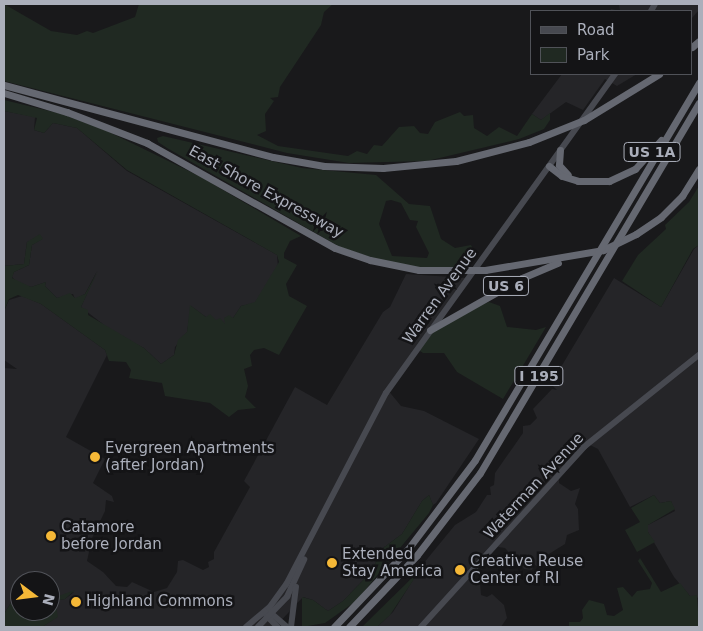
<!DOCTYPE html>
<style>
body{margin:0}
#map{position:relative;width:703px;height:631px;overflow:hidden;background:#19191b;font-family:"DejaVu Sans",sans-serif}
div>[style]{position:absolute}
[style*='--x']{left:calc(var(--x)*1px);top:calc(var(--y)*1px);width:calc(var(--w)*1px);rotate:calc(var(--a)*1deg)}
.built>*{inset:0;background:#252528}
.green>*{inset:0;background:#202922}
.secondary>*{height:5.5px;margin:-2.75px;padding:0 2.75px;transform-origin:2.75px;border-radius:2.75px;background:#474950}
.motorway>*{height:7px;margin:-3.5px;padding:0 3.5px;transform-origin:3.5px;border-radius:3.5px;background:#656871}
.dots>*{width:14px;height:14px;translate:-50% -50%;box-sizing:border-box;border:2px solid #141416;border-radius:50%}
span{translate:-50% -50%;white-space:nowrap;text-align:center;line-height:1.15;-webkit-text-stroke:5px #141416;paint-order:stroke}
.shield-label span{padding:1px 4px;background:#141416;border:1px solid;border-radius:4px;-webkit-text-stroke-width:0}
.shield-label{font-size:14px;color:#abafbb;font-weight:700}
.street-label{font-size:15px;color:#abafbb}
.poi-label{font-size:15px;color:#abafbb}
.left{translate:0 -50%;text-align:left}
.frame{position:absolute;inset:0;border:5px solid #abafbb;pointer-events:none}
.legend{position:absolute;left:530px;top:10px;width:162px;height:65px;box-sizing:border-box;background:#141416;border:1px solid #505258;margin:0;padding:6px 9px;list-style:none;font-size:15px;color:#abafbb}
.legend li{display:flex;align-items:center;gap:10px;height:25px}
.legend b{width:25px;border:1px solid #505258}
.north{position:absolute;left:10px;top:571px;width:50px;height:50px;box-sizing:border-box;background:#141416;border:1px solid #505258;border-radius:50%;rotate:105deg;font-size:14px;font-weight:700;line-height:20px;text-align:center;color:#abafbb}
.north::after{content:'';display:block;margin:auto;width:18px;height:22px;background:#f5b837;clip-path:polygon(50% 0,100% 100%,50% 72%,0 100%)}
</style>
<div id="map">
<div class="built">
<div style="clip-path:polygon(619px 4px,699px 4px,699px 10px,692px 18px,692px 11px,610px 11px,611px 9px,620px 11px)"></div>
<div style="clip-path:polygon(562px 74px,637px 74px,617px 86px,605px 79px,583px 110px,566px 102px,541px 120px,532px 114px)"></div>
<div style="clip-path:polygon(4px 111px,35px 117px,34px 130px,44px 133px,53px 123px,77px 128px,127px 171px,277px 255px,278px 267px,255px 303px,241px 306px,233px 318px,225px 319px,225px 324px,206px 317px,191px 306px,187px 332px,175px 347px,174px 355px,161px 364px,144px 348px,113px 332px,81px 307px,97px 271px,85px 294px,75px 299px,73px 294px,57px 298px,45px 286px,46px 282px,31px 287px,18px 283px,12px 277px,14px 272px,29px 265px,32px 245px,42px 239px,27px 242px,24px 264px,4px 266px)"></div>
<div style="clip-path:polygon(699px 245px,699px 598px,690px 596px,674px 577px,648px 532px,648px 525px,675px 511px,671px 501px,660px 503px,654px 495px,630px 507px,598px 449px,590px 445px,559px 479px,559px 483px,571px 491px,580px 488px,575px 504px,578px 509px,579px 530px,567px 535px,565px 544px,544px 557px,540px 563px,543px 572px,534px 564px,532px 570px,524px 569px,505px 548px,498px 547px,502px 540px,468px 576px,480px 582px,481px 595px,487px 597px,492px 594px,504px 605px,507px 618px,501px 627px,377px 627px,393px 612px,423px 564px,455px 525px,476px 512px,487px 495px,491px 495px,490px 487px,494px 485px,495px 473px,523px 433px,523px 426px,530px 425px,537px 418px,533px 409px,552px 389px,557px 390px,551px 384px,557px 372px,553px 366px,561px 367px,614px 278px,661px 307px,694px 249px)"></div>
<div style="clip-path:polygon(406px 274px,467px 278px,387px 389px,401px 406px,424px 411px,479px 439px,436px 503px,433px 505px,429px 495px,422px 501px,402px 534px,383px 548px,371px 572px,343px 601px,328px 611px,313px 600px,303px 597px,275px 627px,42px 627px,57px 617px,55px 601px,65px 599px,74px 592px,50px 599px,50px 581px,20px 581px,20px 604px,12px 601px,4px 614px,4px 368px,17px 369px,4px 360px,4px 311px,9px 300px,22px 296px,41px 304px,105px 350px,107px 355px,66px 437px,105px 459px,93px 483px,112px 496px,114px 502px,106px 500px,105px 511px,92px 538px,87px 561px,103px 572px,116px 586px,127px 587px,132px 582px,154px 592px,167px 588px,177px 572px,178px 561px,183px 560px,203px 570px,209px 567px,208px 562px,214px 559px,214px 552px,250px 487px,244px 481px,295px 387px,327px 405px,383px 312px,390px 307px)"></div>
</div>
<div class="green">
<div style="clip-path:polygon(4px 4px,51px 31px,77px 35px,87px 31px,93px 33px,135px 17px,139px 4px,333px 4px,324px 12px,321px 25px,280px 87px,278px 97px,270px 98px,274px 101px,265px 114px,266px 131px,257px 135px,278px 146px,348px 156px,357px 151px,367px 154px,374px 145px,382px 146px,399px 127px,414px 126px,420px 133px,428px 134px,435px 122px,460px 112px,464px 116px,473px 115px,474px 128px,487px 136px,499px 127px,517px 136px,532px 114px,541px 120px,550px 113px,550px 120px,544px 129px,519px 139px,427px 161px,349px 163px,287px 153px,4px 81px)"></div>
<div style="clip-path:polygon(4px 100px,62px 114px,107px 131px,201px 177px,301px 236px,290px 241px,284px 253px,284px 258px,297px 265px,286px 284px,289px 296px,307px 306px,279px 355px,264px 348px,254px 350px,250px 355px,252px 366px,244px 369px,248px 386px,245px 397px,256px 408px,238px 410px,229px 417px,210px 403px,165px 396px,162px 383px,129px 378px,131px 370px,126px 362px,109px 361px,105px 350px,41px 304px,18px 295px,9px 299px,4px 311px,4px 266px,24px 264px,27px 242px,40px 234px,43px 239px,32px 245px,29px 265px,14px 272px,12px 278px,31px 287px,46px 282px,45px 286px,57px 298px,70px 293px,75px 298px,85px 294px,98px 271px,81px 307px,88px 310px,88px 315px,144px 348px,161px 364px,174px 355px,178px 340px,187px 332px,190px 305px,206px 317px,210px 314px,216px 320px,220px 318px,225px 324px,224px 318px,229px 315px,233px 318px,241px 306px,255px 302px,279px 262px,277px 255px,127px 170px,77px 128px,53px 123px,44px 133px,34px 130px,37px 118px,4px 111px)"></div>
<div style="clip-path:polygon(evenodd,163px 136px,302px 168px,376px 175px,409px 204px,430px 206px,441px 239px,455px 248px,471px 245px,474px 251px,473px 259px,468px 268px,417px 267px,392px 264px,340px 247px,167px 148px,158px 142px,157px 138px,163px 136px,391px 200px,401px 203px,410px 220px,418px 221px,416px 227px,429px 253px,427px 258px,392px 256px,379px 224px,386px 201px,391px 200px)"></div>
<div style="clip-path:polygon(699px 186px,699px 245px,693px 249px,661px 307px,622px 281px,638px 255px,666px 229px,665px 225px,689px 202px)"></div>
<div style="clip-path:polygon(489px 302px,500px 306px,507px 327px,536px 330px,546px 327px,503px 399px,457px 372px,444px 353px,423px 353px,417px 349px,443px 319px)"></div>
<div style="clip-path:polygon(429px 495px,433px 505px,429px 513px,356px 601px,325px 623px,302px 627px,302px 597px,313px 600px,328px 611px,343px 601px,371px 572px,383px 548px,402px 534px,422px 501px)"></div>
<div style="clip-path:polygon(654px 495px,660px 503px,671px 501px,675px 509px,648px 525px,648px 532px,655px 542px,637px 552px,625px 530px,640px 522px,631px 508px)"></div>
<div style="clip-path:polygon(640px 558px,661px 592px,680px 583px,690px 596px,697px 595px,699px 627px,569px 627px,569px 622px,580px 622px,583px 618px,582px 610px,589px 600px,604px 604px,607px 615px,614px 616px,623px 610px,617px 588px,623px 587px,632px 597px,637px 591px,650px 589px,652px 583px,638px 561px)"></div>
<div style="clip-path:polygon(420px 570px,390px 615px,377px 627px,362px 627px)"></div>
<div style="clip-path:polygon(75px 590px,65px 599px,55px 601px,58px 617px,42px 627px,4px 627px,4px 614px,12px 601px,20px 604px,20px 611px,50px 611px,50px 599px)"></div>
</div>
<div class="secondary">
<div style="--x:651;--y:11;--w:8;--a:-60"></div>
<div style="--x:270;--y:612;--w:23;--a:41"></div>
<div style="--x:267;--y:616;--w:16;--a:45"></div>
<div style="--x:246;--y:627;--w:30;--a:-40"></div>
<div style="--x:269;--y:608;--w:29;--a:-54"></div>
<div style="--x:286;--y:585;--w:216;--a:-62.5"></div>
<div style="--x:386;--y:393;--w:393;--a:-54.3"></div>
<div style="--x:258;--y:627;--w:42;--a:-46"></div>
<div style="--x:287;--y:597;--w:41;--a:-65.3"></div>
<div style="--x:291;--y:627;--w:40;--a:-82.9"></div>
<div style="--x:421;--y:627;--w:243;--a:-47.8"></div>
<div style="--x:584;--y:447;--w:147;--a:-38.7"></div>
</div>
<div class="motorway">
<div style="--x:692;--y:47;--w:9;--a:-41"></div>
<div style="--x:4;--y:85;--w:278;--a:15"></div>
<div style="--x:273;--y:157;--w:52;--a:10"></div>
<div style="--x:324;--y:166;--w:59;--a:1.9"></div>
<div style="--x:383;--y:168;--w:73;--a:-5.5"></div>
<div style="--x:456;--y:161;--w:75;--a:-14.6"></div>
<div style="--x:529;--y:142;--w:59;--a:-21.8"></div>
<div style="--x:584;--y:120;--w:88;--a:-31.5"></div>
<div style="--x:4;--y:93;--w:66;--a:16.8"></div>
<div style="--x:67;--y:112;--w:86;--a:21.2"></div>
<div style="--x:147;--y:143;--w:215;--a:29.2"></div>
<div style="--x:335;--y:248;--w:37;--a:19"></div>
<div style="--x:370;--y:260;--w:50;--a:11.5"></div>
<div style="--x:419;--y:270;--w:66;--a:0"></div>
<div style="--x:485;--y:270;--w:120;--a:-9.6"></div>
<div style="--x:603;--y:250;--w:37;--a:-26"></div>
<div style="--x:636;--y:234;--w:30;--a:-34"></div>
<div style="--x:661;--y:217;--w:30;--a:-45"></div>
<div style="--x:682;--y:196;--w:32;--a:-58"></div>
<div style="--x:560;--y:150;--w:15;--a:94"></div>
<div style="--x:559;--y:165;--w:13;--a:48"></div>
<div style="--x:549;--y:166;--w:16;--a:38"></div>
<div style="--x:562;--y:176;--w:17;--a:17"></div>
<div style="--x:578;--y:181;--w:31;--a:0"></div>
<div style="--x:609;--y:181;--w:29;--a:-25"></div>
<div style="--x:635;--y:169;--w:39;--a:-48"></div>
<div style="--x:430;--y:330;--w:106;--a:-29.5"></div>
<div style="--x:522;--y:278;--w:39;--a:-23"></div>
<div style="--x:334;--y:627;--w:108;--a:-46.5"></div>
<div style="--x:408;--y:549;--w:111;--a:-53"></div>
<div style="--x:475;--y:460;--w:439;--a:-59.3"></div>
<div style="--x:349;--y:627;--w:99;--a:-46.6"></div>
<div style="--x:417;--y:555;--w:103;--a:-52.5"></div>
<div style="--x:480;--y:473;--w:430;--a:-59.4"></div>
</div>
<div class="dots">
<div style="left:95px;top:457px;background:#f5b837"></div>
<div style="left:51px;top:536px;background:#f5b837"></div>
<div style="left:332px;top:563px;background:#f5b837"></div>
<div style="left:460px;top:570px;background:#f5b837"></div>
<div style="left:76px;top:602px;background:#f5b837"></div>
</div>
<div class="shield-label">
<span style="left:652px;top:152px">US 1A</span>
<span style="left:506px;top:286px">US 6</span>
<span style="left:539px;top:376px">I 195</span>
</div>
<div class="street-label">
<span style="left:266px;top:192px;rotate:29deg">East Shore Expressway</span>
<span style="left:440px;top:296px;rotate:-54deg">Warren Avenue</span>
<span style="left:534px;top:486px;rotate:-47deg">Waterman Avenue</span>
</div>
<div class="poi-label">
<span class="left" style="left:105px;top:457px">Evergreen Apartments<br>(after Jordan)</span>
<span class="left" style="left:61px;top:536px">Catamore<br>before Jordan</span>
<span class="left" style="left:342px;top:563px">Extended<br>Stay America</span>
<span class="left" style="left:470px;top:570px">Creative Reuse<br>Center of RI</span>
<span class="left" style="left:86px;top:602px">Highland Commons</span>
</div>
<div class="frame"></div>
<ul class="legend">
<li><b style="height:6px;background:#474950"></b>Road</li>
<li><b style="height:14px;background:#202922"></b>Park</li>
</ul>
<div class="north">N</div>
</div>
